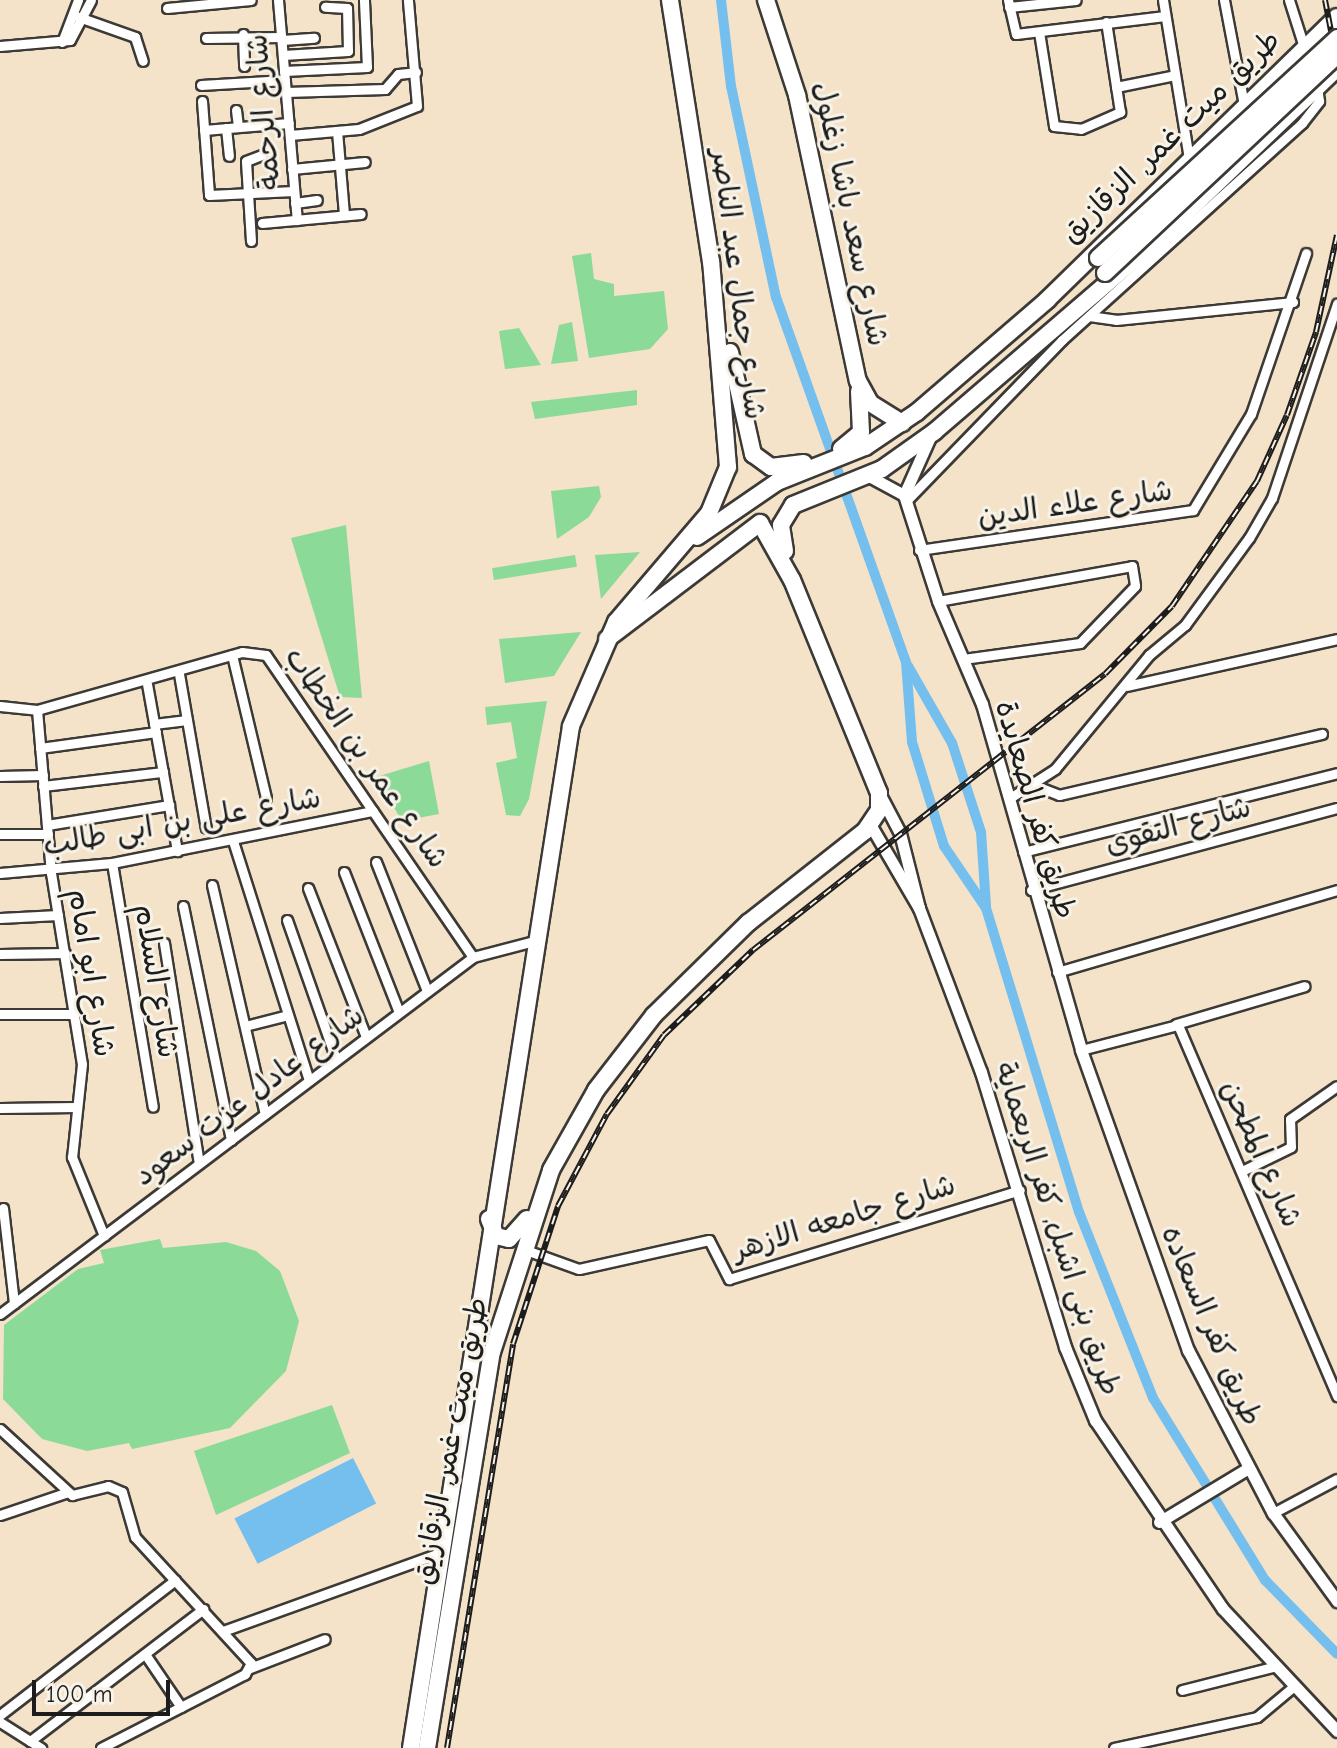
<!DOCTYPE html>
<meta charset="utf-8">
<style>
body{margin:0}
#map{position:relative;width:1337px;height:1748px;overflow:hidden;background:#f4e2c9;font-family:"Comic Neue","Playpen Sans Arabic",sans-serif}
div>[style]{position:absolute}
[style*='--x']{left:calc(var(--x)*1px);top:calc(var(--y)*1px);width:calc(var(--w)*1px);rotate:calc(var(--a)*1deg)}
.green>*{inset:0;background:#8cda98;transform-origin:0 0}
.water>*{inset:0;background:#75bfee;transform-origin:0 0}
.canal>*{height:10px;margin:-5px;padding:0 5px;transform-origin:5px;border-radius:5px;background:#75bfee}
.roads{filter:drop-shadow(2px 0 #3c3a36) drop-shadow(-2px 0 #3c3a36) drop-shadow(0 2px #3c3a36) drop-shadow(0 -2px #3c3a36)}
.minor>*{height:9px;margin:-4.5px;padding:0 4.5px;transform-origin:4.5px;border-radius:4.5px;background:#fff}
.tertiary>*{height:11px;margin:-5.5px;padding:0 5.5px;transform-origin:5.5px;border-radius:5.5px;background:#fff}
.trunk>*{height:16px;margin:-8px;padding:0 8px;transform-origin:8px;border-radius:8px;background:#fff}
.rail>*{height:6px;margin-top:-3px;transform-origin:0;background:repeating-linear-gradient(90deg,#f7f3e8 0 9px,#1c1c1c 0 18px);box-sizing:border-box;border-block:2px solid #1c1c1c}
.bridges{filter:drop-shadow(2px 0 #3c3a36) drop-shadow(-2px 0 #3c3a36) drop-shadow(0 2px #3c3a36) drop-shadow(0 -2px #3c3a36)}
.trunk-bridge>*{height:16px;margin:-8px;padding:0 8px;transform-origin:8px;border-radius:8px;background:#fff}
span{translate:-50% -50%;white-space:nowrap;text-align:center;line-height:1.15;-webkit-text-stroke:6px #f7f3e8;paint-order:stroke}
.street-label{font-size:30px;color:#1c1c1c}
.scale{position:absolute;left:32px;top:1680px;width:138px;height:36px;box-sizing:border-box;border:4px solid #1c1c1c;border-top:0;padding-left:10px;font-size:24px;line-height:28px;white-space:nowrap;color:#1c1c1c;-webkit-text-stroke:6px #f7f3e8;paint-order:stroke}
</style>
<div id="map">
<div class="green">
<div style="clip-path:polygon(591px 253px,594px 279px,614px 284px,614px 296px,664px 291px,668px 329px,650px 349px,589px 358px,572px 256px)"></div>
<div style="clip-path:polygon(572px 322px,578px 361px,551px 364px,559px 325px)"></div>
<div style="clip-path:polygon(519px 328px,541px 365px,505px 369px,499px 331px)"></div>
<div style="clip-path:polygon(637px 390px,637px 405px,535px 419px,531px 402px)"></div>
<div style="clip-path:polygon(599px 486px,601px 497px,589px 517px,557px 539px,551px 491px)"></div>
<div style="clip-path:polygon(346px 525px,362px 698px,340px 697px,291px 538px)"></div>
<div style="clip-path:polygon(640px 552px,601px 599px,595px 555px)"></div>
<div style="left:575px;top:555px;width:12px;height:84px;rotate:81deg"></div>
<div style="clip-path:polygon(581px 632px,554px 676px,505px 683px,499px 639px)"></div>
<div style="clip-path:polygon(547px 701px,529px 799px,520px 816px,506px 815px,496px 763px,517px 758px,511px 722px,487px 725px,485px 707px)"></div>
<div style="clip-path:polygon(429px 761px,439px 814px,402px 821px,376px 777px)"></div>
<div style="clip-path:polygon(160px 1239px,163px 1248px,226px 1242px,256px 1251px,280px 1271px,299px 1321px,286px 1371px,230px 1428px,132px 1449px,129px 1443px,87px 1451px,42px 1439px,3px 1399px,4px 1325px,78px 1269px,104px 1263px,100px 1250px)"></div>
<div style="clip-path:polygon(332px 1405px,350px 1453px,216px 1515px,194px 1451px)"></div>
</div>
<div class="water">
<div style="left:353px;top:1458px;width:51px;height:133px;rotate:63deg"></div>
</div>
<div class="canal">
<div style="--x:721;--y:0;--w:87;--a:83.4"></div>
<div style="--x:731;--y:86;--w:216;--a:78"></div>
<div style="--x:776;--y:297;--w:387;--a:70.4"></div>
<div style="--x:906;--y:662;--w:80;--a:85.7"></div>
<div style="--x:912;--y:742;--w:109;--a:72.9"></div>
<div style="--x:944;--y:846;--w:75;--a:55.9"></div>
<div style="--x:986;--y:908;--w:318;--a:73"></div>
<div style="--x:1079;--y:1212;--w:200;--a:68.3"></div>
<div style="--x:1153;--y:1398;--w:214;--a:58.4"></div>
<div style="--x:1265;--y:1580;--w:103;--a:45.8"></div>
<div style="--x:908;--y:666;--w:89;--a:60.3"></div>
<div style="--x:952;--y:743;--w:94;--a:72"></div>
<div style="--x:981;--y:832;--w:74;--a:86.1"></div>
</div>
<div class="roads">
<div class="minor">
<div style="--x:278;--y:0;--w:221;--a:85.1"></div>
<div style="--x:1008;--y:0;--w:35;--a:77"></div>
<div style="--x:1016;--y:34;--w:150;--a:-6.9"></div>
<div style="--x:1163;--y:0;--w:161;--a:80.7"></div>
<div style="--x:1224;--y:0;--w:107;--a:79.2"></div>
<div style="--x:1289;--y:0;--w:52;--a:72.3"></div>
<div style="--x:1009;--y:7;--w:67;--a:-6"></div>
<div style="--x:167;--y:8;--w:84;--a:-5.4"></div>
<div style="--x:73;--y:15;--w:66;--a:19.5"></div>
<div style="--x:135;--y:37;--w:25;--a:72"></div>
<div style="--x:1039;--y:32;--w:95;--a:80.9"></div>
<div style="--x:1054;--y:126;--w:27;--a:6"></div>
<div style="--x:1081;--y:129;--w:43;--a:-23.6"></div>
<div style="--x:1120;--y:112;--w:91;--a:-98.8"></div>
<div style="--x:243;--y:34;--w:32;--a:88"></div>
<div style="--x:206;--y:38;--w:75;--a:-0.8"></div>
<div style="--x:282;--y:40;--w:32;--a:-4"></div>
<div style="--x:62;--y:42;--w:45;--a:-69.1"></div>
<div style="--x:0;--y:46;--w:70;--a:-4.9"></div>
<div style="--x:70;--y:40;--w:45;--a:-62.3"></div>
<div style="--x:283;--y:55;--w:65;--a:-3.5"></div>
<div style="--x:348;--y:51;--w:43;--a:-91.3"></div>
<div style="--x:347;--y:8;--w:22;--a:-177"></div>
<div style="--x:284;--y:71;--w:83;--a:-2.8"></div>
<div style="--x:367;--y:67;--w:67;--a:-92.6"></div>
<div style="--x:201;--y:85;--w:84;--a:-3.4"></div>
<div style="--x:1116;--y:87;--w:60;--a:-11.5"></div>
<div style="--x:286;--y:92;--w:99;--a:-1.7"></div>
<div style="--x:385;--y:89;--w:20;--a:-49"></div>
<div style="--x:398;--y:74;--w:18;--a:-6"></div>
<div style="--x:202;--y:101;--w:94;--a:85.7"></div>
<div style="--x:209;--y:195;--w:85;--a:-2.7"></div>
<div style="--x:236;--y:110;--w:17;--a:83"></div>
<div style="--x:226;--y:128;--w:28;--a:84"></div>
<div style="--x:204;--y:130;--w:85;--a:-4.7"></div>
<div style="--x:337;--y:131;--w:84;--a:85.2"></div>
<div style="--x:290;--y:135;--w:69;--a:-5"></div>
<div style="--x:359;--y:129;--w:62;--a:-21.6"></div>
<div style="--x:417;--y:106;--w:106;--a:-94.9"></div>
<div style="--x:292;--y:169;--w:73;--a:-5.5"></div>
<div style="--x:295;--y:203;--w:22;--a:-8"></div>
<div style="--x:262;--y:223;--w:99;--a:-5.2"></div>
<div style="--x:251;--y:241;--w:80;--a:-93.6"></div>
<div style="--x:246;--y:161;--w:17;--a:-21"></div>
<div style="--x:1089;--y:316;--w:27;--a:8"></div>
<div style="--x:1116;--y:320;--w:178;--a:-5.8"></div>
<div style="--x:906;--y:501;--w:224;--a:-45.9"></div>
<div style="--x:1062;--y:340;--w:324;--a:-42.1"></div>
<div style="--x:1302;--y:123;--w:28;--a:-52"></div>
<div style="--x:1319;--y:101;--w:14;--a:-98"></div>
<div style="--x:919;--y:550;--w:277;--a:-8.3"></div>
<div style="--x:1193;--y:510;--w:112;--a:-58.9"></div>
<div style="--x:1251;--y:414;--w:170;--a:-71.1"></div>
<div style="--x:938;--y:601;--w:197;--a:-10.2"></div>
<div style="--x:1132;--y:566;--w:20;--a:81"></div>
<div style="--x:1135;--y:586;--w:79;--a:134"></div>
<div style="--x:1080;--y:643;--w:118;--a:172.2"></div>
<div style="--x:232;--y:655;--w:147;--a:76.6"></div>
<div style="--x:179;--y:674;--w:156;--a:80.1"></div>
<div style="--x:147;--y:684;--w:170;--a:79.8"></div>
<div style="--x:1127;--y:686;--w:215;--a:-12.6"></div>
<div style="--x:0;--y:706;--w:37;--a:6"></div>
<div style="--x:37;--y:710;--w:213;--a:-15.8"></div>
<div style="--x:242;--y:652;--w:24;--a:7"></div>
<div style="--x:266;--y:655;--w:366;--a:55.6"></div>
<div style="--x:37;--y:710;--w:164;--a:85.1"></div>
<div style="--x:51;--y:873;--w:193;--a:80.8"></div>
<div style="--x:82;--y:1064;--w:94;--a:96.1"></div>
<div style="--x:72;--y:1157;--w:85;--a:67.9"></div>
<div style="--x:154;--y:724;--w:33;--a:-7"></div>
<div style="--x:40;--y:748;--w:117;--a:-7.9"></div>
<div style="--x:0;--y:776;--w:43;--a:-1.3"></div>
<div style="--x:43;--y:786;--w:121;--a:-6.7"></div>
<div style="--x:1036;--y:786;--w:25;--a:21"></div>
<div style="--x:1059;--y:795;--w:270;--a:-13.1"></div>
<div style="--x:1013;--y:796;--w:50;--a:-32.7"></div>
<div style="--x:1055;--y:769;--w:148;--a:-50.5"></div>
<div style="--x:1149;--y:655;--w:47;--a:-39.8"></div>
<div style="--x:1185;--y:625;--w:108;--a:-53.7"></div>
<div style="--x:1249;--y:538;--w:46;--a:-60.1"></div>
<div style="--x:1272;--y:498;--w:205;--a:-71.5"></div>
<div style="--x:47;--y:825;--w:124;--a:-9.3"></div>
<div style="--x:0;--y:834;--w:48;--a:0"></div>
<div style="--x:233;--y:841;--w:251;--a:72.4"></div>
<div style="--x:1023;--y:852;--w:324;--a:-14.1"></div>
<div style="--x:376;--y:862;--w:139;--a:68.4"></div>
<div style="--x:112;--y:863;--w:247;--a:80.5"></div>
<div style="--x:344;--y:872;--w:150;--a:68.6"></div>
<div style="--x:0;--y:873;--w:112;--a:-5.1"></div>
<div style="--x:112;--y:863;--w:266;--a:-11.3"></div>
<div style="--x:212;--y:885;--w:235;--a:77"></div>
<div style="--x:308;--y:888;--w:160;--a:68.7"></div>
<div style="--x:1031;--y:890;--w:317;--a:-15"></div>
<div style="--x:183;--y:906;--w:239;--a:78.4"></div>
<div style="--x:0;--y:918;--w:58;--a:-3"></div>
<div style="--x:287;--y:920;--w:147;--a:70.6"></div>
<div style="--x:164;--y:943;--w:223;--a:81"></div>
<div style="--x:0;--y:954;--w:65;--a:-0.9"></div>
<div style="--x:1057;--y:972;--w:292;--a:-16.3"></div>
<div style="--x:0;--y:1014;--w:74;--a:0"></div>
<div style="--x:1176;--y:1024;--w:134;--a:-16.4"></div>
<div style="--x:245;--y:1026;--w:44;--a:-14.3"></div>
<div style="--x:1081;--y:1050;--w:100;--a:-14.5"></div>
<div style="--x:1178;--y:1025;--w:404;--a:66.8"></div>
<div style="--x:0;--y:1108;--w:76;--a:-0.8"></div>
<div style="--x:1244;--y:1170;--w:52;--a:-26.1"></div>
<div style="--x:1291;--y:1147;--w:28;--a:-92"></div>
<div style="--x:1290;--y:1119;--w:57;--a:-35.1"></div>
<div style="--x:3;--y:1208;--w:96;--a:83.4"></div>
<div style="--x:523;--y:1249;--w:59;--a:19.7"></div>
<div style="--x:579;--y:1269;--w:133;--a:-12.6"></div>
<div style="--x:709;--y:1240;--w:44;--a:62.9"></div>
<div style="--x:729;--y:1279;--w:304;--a:-17"></div>
<div style="--x:0;--y:1314;--w:593;--a:-37.04"></div>
<div style="--x:473;--y:957;--w:67;--a:-14.7"></div>
<div style="--x:0;--y:1429;--w:98;--a:42.5"></div>
<div style="--x:72;--y:1495;--w:37;--a:-14"></div>
<div style="--x:108;--y:1486;--w:15;--a:23"></div>
<div style="--x:122;--y:1492;--w:47;--a:73.9"></div>
<div style="--x:135;--y:1537;--w:171;--a:47.4"></div>
<div style="--x:251;--y:1663;--w:13;--a:119"></div>
<div style="--x:245;--y:1674;--w:162;--a:152.8"></div>
<div style="--x:1273;--y:1513;--w:72;--a:-28"></div>
<div style="--x:0;--y:1515;--w:72;--a:-18.7"></div>
<div style="--x:223;--y:1631;--w:231;--a:-19.8"></div>
<div style="--x:145;--y:1654;--w:64;--a:55.8"></div>
<div style="--x:250;--y:1668;--w:80;--a:-21.1"></div>
<div style="--x:1182;--y:1690;--w:93;--a:-14.3"></div>
<div style="--x:0;--y:1715;--w:221;--a:-37.6"></div>
<div style="--x:0;--y:1722;--w:49;--a:32.4"></div>
<div style="--x:30;--y:1741;--w:218;--a:-37.3"></div>
<div style="--x:1114;--y:1748;--w:146;--a:-12.2"></div>
<div style="--x:1257;--y:1717;--w:47;--a:-39.8"></div>
</div>
<div class="tertiary">
<div style="--x:867;--y:475;--w:42;--a:28.4"></div>
<div style="--x:904;--y:495;--w:111;--a:72.2"></div>
<div style="--x:938;--y:601;--w:112;--a:66.9"></div>
<div style="--x:982;--y:704;--w:360;--a:74"></div>
<div style="--x:1081;--y:1050;--w:319;--a:70.4"></div>
<div style="--x:1188;--y:1350;--w:184;--a:62.5"></div>
<div style="--x:1273;--y:1513;--w:109;--a:54"></div>
<div style="--x:904;--y:495;--w:64;--a:-65.9"></div>
<div style="--x:879;--y:793;--w:45;--a:62.3"></div>
<div style="--x:900;--y:833;--w:77;--a:75.8"></div>
<div style="--x:871;--y:826;--w:95;--a:59.7"></div>
<div style="--x:919;--y:908;--w:175;--a:69.3"></div>
<div style="--x:981;--y:1072;--w:288;--a:73"></div>
<div style="--x:1065;--y:1347;--w:79;--a:67.7"></div>
<div style="--x:1095;--y:1420;--w:228;--a:55.9"></div>
<div style="--x:1223;--y:1609;--w:167;--a:46.9"></div>
<div style="--x:1159;--y:1522;--w:103;--a:-31.1"></div>
</div>
<div class="trunk">
<div style="--x:766;--y:0;--w:100;--a:71.9"></div>
<div style="--x:797;--y:95;--w:292;--a:78"></div>
<div style="--x:858;--y:381;--w:25;--a:61"></div>
<div style="--x:870;--y:403;--w:38;--a:32"></div>
<div style="--x:730;--y:352;--w:105;--a:77.3"></div>
<div style="--x:753;--y:454;--w:22;--a:36"></div>
<div style="--x:771;--y:467;--w:33;--a:-7"></div>
<div style="--x:841;--y:449;--w:26;--a:-40"></div>
<div style="--x:861;--y:432;--w:41;--a:-92.8"></div>
<div style="--x:697;--y:537;--w:97;--a:-34.5"></div>
<div style="--x:777;--y:482;--w:95;--a:-21.7"></div>
<div style="--x:865;--y:447;--w:63;--a:-33.9"></div>
<div style="--x:917;--y:412;--w:172;--a:-40.7"></div>
<div style="--x:1047;--y:300;--w:405;--a:-44.3"></div>
<div style="--x:785;--y:551;--w:26;--a:-99"></div>
<div style="--x:781;--y:525;--w:23;--a:-59"></div>
<div style="--x:793;--y:505;--w:96;--a:-22"></div>
<div style="--x:882;--y:469;--w:64;--a:-35.4"></div>
<div style="--x:934;--y:432;--w:301;--a:-40.7"></div>
<div style="--x:1162;--y:236;--w:243;--a:-43.8"></div>
<div style="--x:489;--y:1219;--w:18;--a:68"></div>
<div style="--x:496;--y:1236;--w:13;--a:13"></div>
<div style="--x:509;--y:1239;--w:27;--a:-48"></div>
<div style="--x:411;--y:1748;--w:1034;--a:-81.1"></div>
<div style="--x:571;--y:726;--w:113;--a:-66.6"></div>
<div style="--x:616;--y:622;--w:143;--a:-49.5"></div>
<div style="--x:709;--y:513;--w:50;--a:-67.6"></div>
<div style="--x:728;--y:467;--w:206;--a:-94.7"></div>
<div style="--x:711;--y:262;--w:265;--a:-98.9"></div>
<div style="--x:427;--y:1748;--w:401;--a:-80.7"></div>
<div style="--x:492;--y:1352;--w:191;--a:-72"></div>
<div style="--x:551;--y:1170;--w:92;--a:-60.6"></div>
<div style="--x:596;--y:1090;--w:95;--a:-52.3"></div>
<div style="--x:654;--y:1015;--w:132;--a:-44.4"></div>
<div style="--x:748;--y:923;--w:149;--a:-38.2"></div>
<div style="--x:865;--y:831;--w:25;--a:-56"></div>
<div style="--x:879;--y:810;--w:17;--a:-90"></div>
<div style="--x:879;--y:793;--w:230;--a:-112.2"></div>
<div style="--x:792;--y:580;--w:65;--a:-119.3"></div>
<div style="--x:760;--y:523;--w:192;--a:142.8"></div>
</div>
</div>
<div class="rail">
<div style="--x:1325;--y:0;--w:63;--a:79"></div>
<div style="--x:447;--y:1748;--w:409;--a:-80.7"></div>
<div style="--x:513;--y:1344;--w:145;--a:-71.9"></div>
<div style="--x:558;--y:1206;--w:104;--a:-62"></div>
<div style="--x:607;--y:1114;--w:97;--a:-54.2"></div>
<div style="--x:664;--y:1035;--w:123;--a:-43.7"></div>
<div style="--x:753;--y:950;--w:447;--a:-38.1"></div>
<div style="--x:1105;--y:674;--w:95;--a:-45.4"></div>
<div style="--x:1172;--y:606;--w:151;--a:-55.8"></div>
<div style="--x:1257;--y:481;--w:72;--a:-65.6"></div>
<div style="--x:1287;--y:415;--w:88;--a:-70.7"></div>
<div style="--x:1316;--y:332;--w:99;--a:-77.8"></div>
</div>
<div class="bridges">
<div class="trunk-bridge">
<div style="--x:1098;--y:258;--w:325;--a:-42.6"></div>
<div style="--x:1105;--y:273;--w:318;--a:-43.2"></div>
</div>
</div>
<div class="street-label">
<span style="left:264px;top:112px;rotate:-95deg">شارع الرحمة</span>
<span style="left:1171px;top:137px;rotate:-44deg">طريق ميت غمر, الزقازيق</span>
<span style="left:850px;top:214px;rotate:78deg">شارع سعد باشا زغلول</span>
<span style="left:738px;top:284px;rotate:83deg">شارع جمال عبد الناصر</span>
<span style="left:1075px;top:504px;rotate:-8deg">شارع علاء الدين</span>
<span style="left:366px;top:758px;rotate:55deg">شارع عمر بن الخطاب</span>
<span style="left:1035px;top:810px;rotate:74deg">طريق كفر الصعايدة</span>
<span style="left:182px;top:822px;rotate:-10deg">شارع على بن ابى طالب</span>
<span style="left:1178px;top:826px;rotate:-15deg">شارع التقوى</span>
<span style="left:91px;top:973px;rotate:81deg">شارع ابو امام</span>
<span style="left:156px;top:981px;rotate:81deg">شارع السلام</span>
<span style="left:249px;top:1096px;rotate:-37deg">شارع عادل عزت سعود</span>
<span style="left:1261px;top:1154px;rotate:66deg">شارع المطحن</span>
<span style="left:844px;top:1218px;rotate:-17deg">شارع جامعه الازهر</span>
<span style="left:1057px;top:1229px;rotate:72deg">طريق بنى اشبل, كفر الربعماية</span>
<span style="left:1211px;top:1326px;rotate:67deg">طريق كفر السعاده</span>
<span style="left:451px;top:1441px;rotate:-79deg">طريق ميت غمر, الزقازيق</span>
</div>
<div class="scale">100 m</div>
</div>
